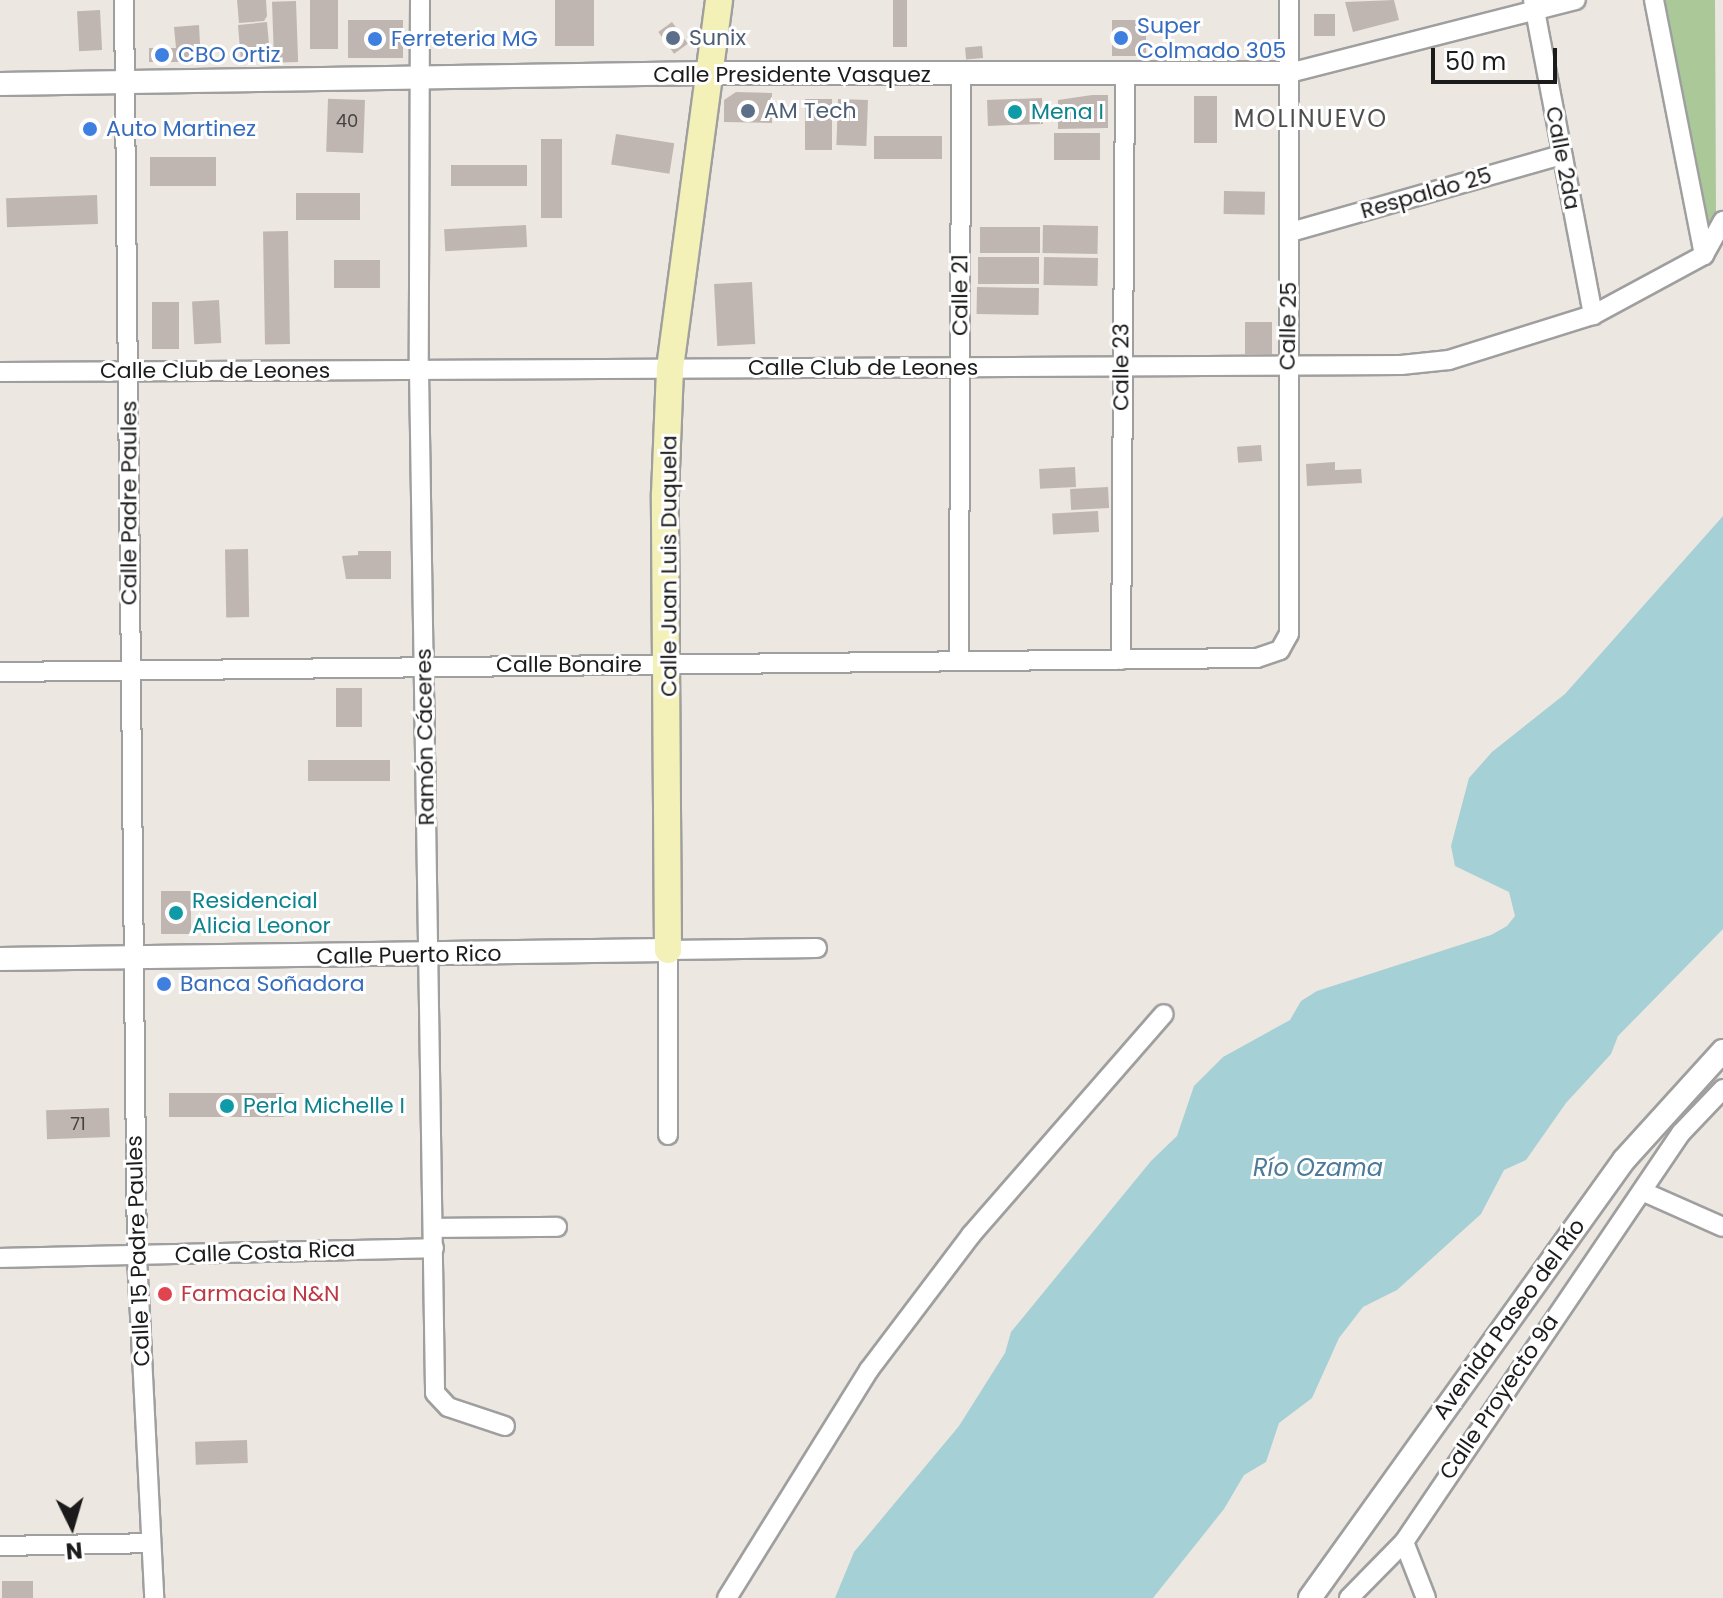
<!DOCTYPE html>
<meta charset="utf-8">
<style>
body{margin:0}
#map{position:relative;width:1723px;height:1598px;overflow:hidden;background:#ece7e1;font-family:Poppins,sans-serif}
div>[style]{position:absolute}
[style*='--x']{left:calc(var(--x)*1px);top:calc(var(--y)*1px);width:calc(var(--w)*1px);rotate:calc(var(--a)*1deg)}
.forest>*{inset:0;background:#abc899}
.water>*{inset:0;background:#a4d0d6}
.building>*{inset:0;background:#c0b6b1;transform-origin:0 0}
.roads{filter:drop-shadow(2px 0 #9f9f9f) drop-shadow(-2px 0 #9f9f9f) drop-shadow(0 2px #9f9f9f) drop-shadow(0 -2px #9f9f9f)}
.minor>*{height:18px;margin:-9px;padding:0 9px;transform-origin:9px;border-radius:9px;background:#fff}
.tertiary>*{height:22px;margin:-11px;padding:0 11px;transform-origin:11px;border-radius:11px;background:#fff}
.secondary>*{height:26px;margin:-13px;padding:0 13px;transform-origin:13px;border-radius:13px;background:#f3f1b7}
.dots>*{width:22px;height:22px;translate:-50% -50%;box-sizing:border-box;border:4px solid #fff;border-radius:50%}
span{translate:-50% -50%;white-space:nowrap;text-align:center;line-height:1.15;-webkit-text-stroke:6px #fff;paint-order:stroke}
.number-label{font-size:18px;color:#444240}
.number-label span{-webkit-text-stroke-width:0}
.shop-label{font-size:22px;color:#366cbe}
.left{translate:0 -50%;text-align:left}
.service-label{font-size:22px;color:#4e5e75}
.street-label{font-size:22px;color:#1b1b1b}
.culture-label{font-size:22px;color:#0d838f}
.health-label{font-size:22px;color:#be3a42}
.neighbourhood-label{font-size:24px;color:#4e4e4e;letter-spacing:2px}
.water-label{font-size:24px;color:#4d7a9b;font-style:italic}
.north{position:absolute;left:32px;top:1486px;width:80px;height:80px;-webkit-text-stroke:6px #fff;paint-order:stroke;rotate:175deg;font-size:22px;font-weight:700;line-height:32px;text-align:center;color:#1b1b1b}
.north::after{content:'';display:block;margin:auto;width:28px;height:36px;background:#1b1b1b;clip-path:polygon(50% 0,100% 100%,50% 72%,0 100%)}
.scale{position:absolute;left:1431px;top:48px;width:126px;height:36px;box-sizing:border-box;border:4px solid #1b1b1b;border-top:0;padding-left:10px;font-size:24px;line-height:28px;white-space:nowrap;color:#1b1b1b;-webkit-text-stroke:6px #fff;paint-order:stroke}
</style>
<div id="map">
<div class="forest">
<div style="clip-path:polygon(1665px 0,1715px 0,1716px 216px,1708px 235px)"></div>
</div>
<div class="water">
<div style="clip-path:polygon(1723px 516px,1723px 929px,1618px 1036px,1611px 1054px,1566px 1103px,1526px 1160px,1504px 1170px,1481px 1214px,1397px 1290px,1363px 1307px,1339px 1338px,1312px 1398px,1279px 1423px,1266px 1462px,1244px 1475px,1224px 1509px,1153px 1598px,835px 1598px,854px 1552px,959px 1426px,1005px 1353px,1011px 1332px,1151px 1161px,1177px 1136px,1194px 1086px,1223px 1057px,1290px 1020px,1301px 1001px,1317px 991px,1491px 935px,1507px 926px,1515px 916px,1509px 892px,1455px 866px,1451px 846px,1469px 778px,1492px 752px,1565px 694px)"></div>
</div>
<div class="building">
<div style="clip-path:polygon(237px 0,266px 0,267px 16px,264px 21px,239px 23px)"></div>
<div style="left:310px;top:0;width:28px;height:49px"></div>
<div style="left:555px;top:0;width:39px;height:46px"></div>
<div style="left:893px;top:0;width:14px;height:47px"></div>
<div style="clip-path:polygon(1394px 0,1399px 20px,1353px 32px,1345px 2px)"></div>
<div style="left:296px;top:1px;width:61px;height:24px;rotate:88deg"></div>
<div style="left:100px;top:10px;width:40px;height:23px;rotate:87deg"></div>
<div style="left:1314px;top:14px;width:21px;height:22px"></div>
<div style="left:348px;top:20px;width:55px;height:38px"></div>
<div style="left:1146px;top:20px;width:36px;height:34px;rotate:90deg"></div>
<div style="clip-path:polygon(267px 22px,270px 56px,249px 54px,250px 61px,241px 62px,238px 25px)"></div>
<div style="left:672px;top:22px;width:27px;height:17px;rotate:54deg"></div>
<div style="clip-path:polygon(199px 25px,201px 62px,149px 62px,149px 48px,176px 48px,174px 27px)"></div>
<div style="left:982px;top:46px;width:12px;height:17px;rotate:85deg"></div>
<div style="clip-path:polygon(736px 92px,772px 93px,772px 123px,724px 122px,724px 100px)"></div>
<div style="clip-path:polygon(1092px 95px,1108px 95px,1108px 128px,1058px 129px,1058px 100px)"></div>
<div style="left:1194px;top:96px;width:23px;height:47px"></div>
<div style="left:1042px;top:98px;width:26px;height:55px;rotate:88deg"></div>
<div style="left:805px;top:99px;width:27px;height:51px"></div>
<div style="left:838px;top:99px;width:30px;height:46px;rotate:2deg"></div>
<div style="left:365px;top:100px;width:53px;height:37px;rotate:92deg"></div>
<div style="left:1100px;top:133px;width:27px;height:46px;rotate:90deg"></div>
<div style="left:616px;top:134px;width:59px;height:31px;rotate:9deg"></div>
<div style="left:874px;top:136px;width:68px;height:23px"></div>
<div style="left:541px;top:139px;width:21px;height:79px"></div>
<div style="left:216px;top:157px;width:29px;height:66px;rotate:90deg"></div>
<div style="left:527px;top:165px;width:21px;height:76px;rotate:90deg"></div>
<div style="left:1224px;top:191px;width:41px;height:23px;rotate:1deg"></div>
<div style="left:296px;top:193px;width:64px;height:27px"></div>
<div style="left:97px;top:195px;width:29px;height:91px;rotate:88deg"></div>
<div style="left:526px;top:225px;width:22px;height:82px;rotate:87deg"></div>
<div style="left:1043px;top:225px;width:55px;height:28px;rotate:1deg"></div>
<div style="left:980px;top:227px;width:60px;height:26px"></div>
<div style="left:288px;top:231px;width:113px;height:25px;rotate:89deg"></div>
<div style="left:978px;top:257px;width:61px;height:27px"></div>
<div style="left:1044px;top:257px;width:54px;height:28px;rotate:1deg"></div>
<div style="left:334px;top:260px;width:46px;height:28px"></div>
<div style="left:752px;top:282px;width:62px;height:38px;rotate:87deg"></div>
<div style="left:977px;top:287px;width:62px;height:27px;rotate:1deg"></div>
<div style="left:219px;top:300px;width:43px;height:27px;rotate:87deg"></div>
<div style="left:152px;top:302px;width:27px;height:47px"></div>
<div style="left:1245px;top:322px;width:27px;height:32px"></div>
<div style="left:1261px;top:445px;width:16px;height:24px;rotate:86deg"></div>
<div style="clip-path:polygon(1335px 462px,1335px 470px,1361px 469px,1362px 483px,1307px 486px,1306px 464px)"></div>
<div style="left:1075px;top:467px;width:20px;height:36px;rotate:87deg"></div>
<div style="left:1108px;top:487px;width:21px;height:38px;rotate:87deg"></div>
<div style="left:1098px;top:511px;width:21px;height:46px;rotate:87deg"></div>
<div style="left:248px;top:549px;width:68px;height:23px;rotate:89deg"></div>
<div style="clip-path:polygon(358px 551px,391px 551px,391px 579px,346px 579px,342px 556px,358px 555px)"></div>
<div style="left:336px;top:688px;width:26px;height:39px"></div>
<div style="left:390px;top:760px;width:21px;height:82px;rotate:90deg"></div>
<div style="left:191px;top:891px;width:43px;height:30px;rotate:90deg"></div>
<div style="left:284px;top:1093px;width:24px;height:115px;rotate:90deg"></div>
<div style="left:109px;top:1108px;width:29px;height:63px;rotate:88deg"></div>
<div style="left:247px;top:1440px;width:23px;height:52px;rotate:88deg"></div>
<div style="left:33px;top:1581px;width:17px;height:31px;rotate:90deg"></div>
</div>
<div class="roads">
<div class="minor">
<div style="--x:124;--y:0;--w:1257;--a:89.41"></div>
<div style="--x:137;--y:1257;--w:341;--a:87.1"></div>
<div style="--x:420;--y:0;--w:370;--a:90.2"></div>
<div style="--x:419;--y:370;--w:1023;--a:89.1"></div>
<div style="--x:435;--y:1393;--w:19;--a:47"></div>
<div style="--x:448;--y:1407;--w:60;--a:18.4"></div>
<div style="--x:1533;--y:0;--w:321;--a:79.2"></div>
<div style="--x:1654;--y:0;--w:260;--a:78.9"></div>
<div style="--x:1289;--y:73;--w:296;--a:-14.3"></div>
<div style="--x:1291;--y:232;--w:282;--a:-15.9"></div>
<div style="--x:0;--y:372;--w:1401;--a:-0.29"></div>
<div style="--x:1401;--y:365;--w:48;--a:-5.9"></div>
<div style="--x:1449;--y:360;--w:151;--a:-17.4"></div>
<div style="--x:1593;--y:315;--w:126;--a:-28.4"></div>
<div style="--x:1704;--y:255;--w:39;--a:-61"></div>
<div style="--x:959;--y:660;--w:585;--a:-89.8"></div>
<div style="--x:1121;--y:660;--w:586;--a:-89.61"></div>
<div style="--x:0;--y:672;--w:1257;--a:-0.64"></div>
<div style="--x:1257;--y:658;--w:24;--a:-19"></div>
<div style="--x:1280;--y:650;--w:18;--a:-61"></div>
<div style="--x:1289;--y:634;--w:634;--a:-90"></div>
<div style="--x:668;--y:1135;--w:185;--a:-90"></div>
<div style="--x:668;--y:950;--w:149;--a:-0.8"></div>
<div style="--x:1644;--y:1192;--w:86;--a:23.9"></div>
<div style="--x:434;--y:1228;--w:123;--a:-0.5"></div>
<div style="--x:0;--y:1258;--w:434;--a:-1.3"></div>
<div style="--x:1404;--y:1542;--w:60;--a:68.6"></div>
<div style="--x:0;--y:1546;--w:150;--a:-1.1"></div>
<div style="--x:727;--y:1598;--w:269;--a:-58.1"></div>
<div style="--x:869;--y:1370;--w:169;--a:-52.9"></div>
<div style="--x:971;--y:1235;--w:293;--a:-48.9"></div>
<div style="--x:1349;--y:1598;--w:78;--a:-45.5"></div>
<div style="--x:1404;--y:1542;--w:494;--a:-55.9"></div>
<div style="--x:1681;--y:1133;--w:61;--a:-46.3"></div>
</div>
<div class="tertiary">
<div style="--x:0;--y:84;--w:709;--a:-0.89"></div>
<div style="--x:709;--y:73;--w:580;--a:0"></div>
<div style="--x:0;--y:959;--w:668;--a:-0.77"></div>
<div style="--x:1310;--y:1598;--w:539;--a:-54.36"></div>
<div style="--x:1624;--y:1160;--w:147;--a:-47.8"></div>
</div>
<div class="secondary">
<div style="--x:668;--y:950;--w:456;--a:-90.4"></div>
<div style="--x:665;--y:494;--w:126;--a:-87.7"></div>
<div style="--x:670;--y:368;--w:371;--a:-82.4"></div>
</div>
</div>
<div class="dots">
<div style="left:673px;top:38px;background:#5c6f8a"></div>
<div style="left:1121px;top:38px;background:#3f7fe0"></div>
<div style="left:375px;top:39px;background:#3f7fe0"></div>
<div style="left:162px;top:55px;background:#3f7fe0"></div>
<div style="left:748px;top:111px;background:#5c6f8a"></div>
<div style="left:1015px;top:112px;background:#0f9aa8"></div>
<div style="left:90px;top:129px;background:#3f7fe0"></div>
<div style="left:176px;top:913px;background:#0f9aa8"></div>
<div style="left:164px;top:984px;background:#3f7fe0"></div>
<div style="left:227px;top:1106px;background:#0f9aa8"></div>
<div style="left:165px;top:1294px;background:#e0444e"></div>
</div>
<div class="number-label">
<span style="left:347px;top:121px">40</span>
<span style="left:78px;top:1124px">71</span>
</div>
<div class="shop-label">
<span class="left" style="left:1137px;top:38px">Super<br>Colmado 305</span>
<span class="left" style="left:391px;top:39px">Ferreteria MG</span>
<span class="left" style="left:178px;top:55px">CBO Ortiz</span>
<span class="left" style="left:106px;top:129px">Auto Martinez</span>
<span class="left" style="left:180px;top:984px">Banca Soñadora</span>
</div>
<div class="service-label">
<span class="left" style="left:689px;top:38px">Sunix</span>
<span class="left" style="left:764px;top:111px">AM Tech</span>
</div>
<div class="street-label">
<span style="left:792px;top:75px">Calle Presidente Vasquez</span>
<span style="left:1563px;top:158px;rotate:79deg">Calle 2da</span>
<span style="left:1426px;top:193px;rotate:-16deg">Respaldo 25</span>
<span style="left:960px;top:295px;rotate:-90deg">Calle 21</span>
<span style="left:1288px;top:326px;rotate:-89deg">Calle 25</span>
<span style="left:1121px;top:367px;rotate:-90deg">Calle 23</span>
<span style="left:863px;top:368px">Calle Club de Leones</span>
<span style="left:215px;top:371px">Calle Club de Leones</span>
<span style="left:129px;top:503px;rotate:-90deg">Calle Padre Paules</span>
<span style="left:669px;top:566px;rotate:-90deg">Calle Juan Luis Duquela</span>
<span style="left:569px;top:665px">Calle Bonaire</span>
<span style="left:425px;top:737px;rotate:-91deg">Ramón Cáceres</span>
<span style="left:409px;top:955px;rotate:-1deg">Calle Puerto Rico</span>
<span style="left:138px;top:1251px;rotate:-92deg">Calle 15 Padre Paules</span>
<span style="left:265px;top:1252px;rotate:-2deg">Calle Costa Rica</span>
<span style="left:1509px;top:1319px;rotate:-54deg">Avenida Paseo del Río</span>
<span style="left:1499px;top:1397px;rotate:-56deg">Calle Proyecto 9a</span>
</div>
<div class="culture-label">
<span class="left" style="left:1031px;top:112px">Mena I</span>
<span class="left" style="left:192px;top:913px">Residencial<br>Alicia Leonor</span>
<span class="left" style="left:243px;top:1106px">Perla Michelle I</span>
</div>
<div class="health-label">
<span class="left" style="left:181px;top:1294px">Farmacia N&amp;N</span>
</div>
<div class="neighbourhood-label">
<span style="left:1311px;top:119px">MOLINUEVO</span>
</div>
<div class="water-label">
<span style="left:1318px;top:1168px">Río Ozama</span>
</div>
<div class="north">N</div>
<div class="scale">50 m</div>
</div>
